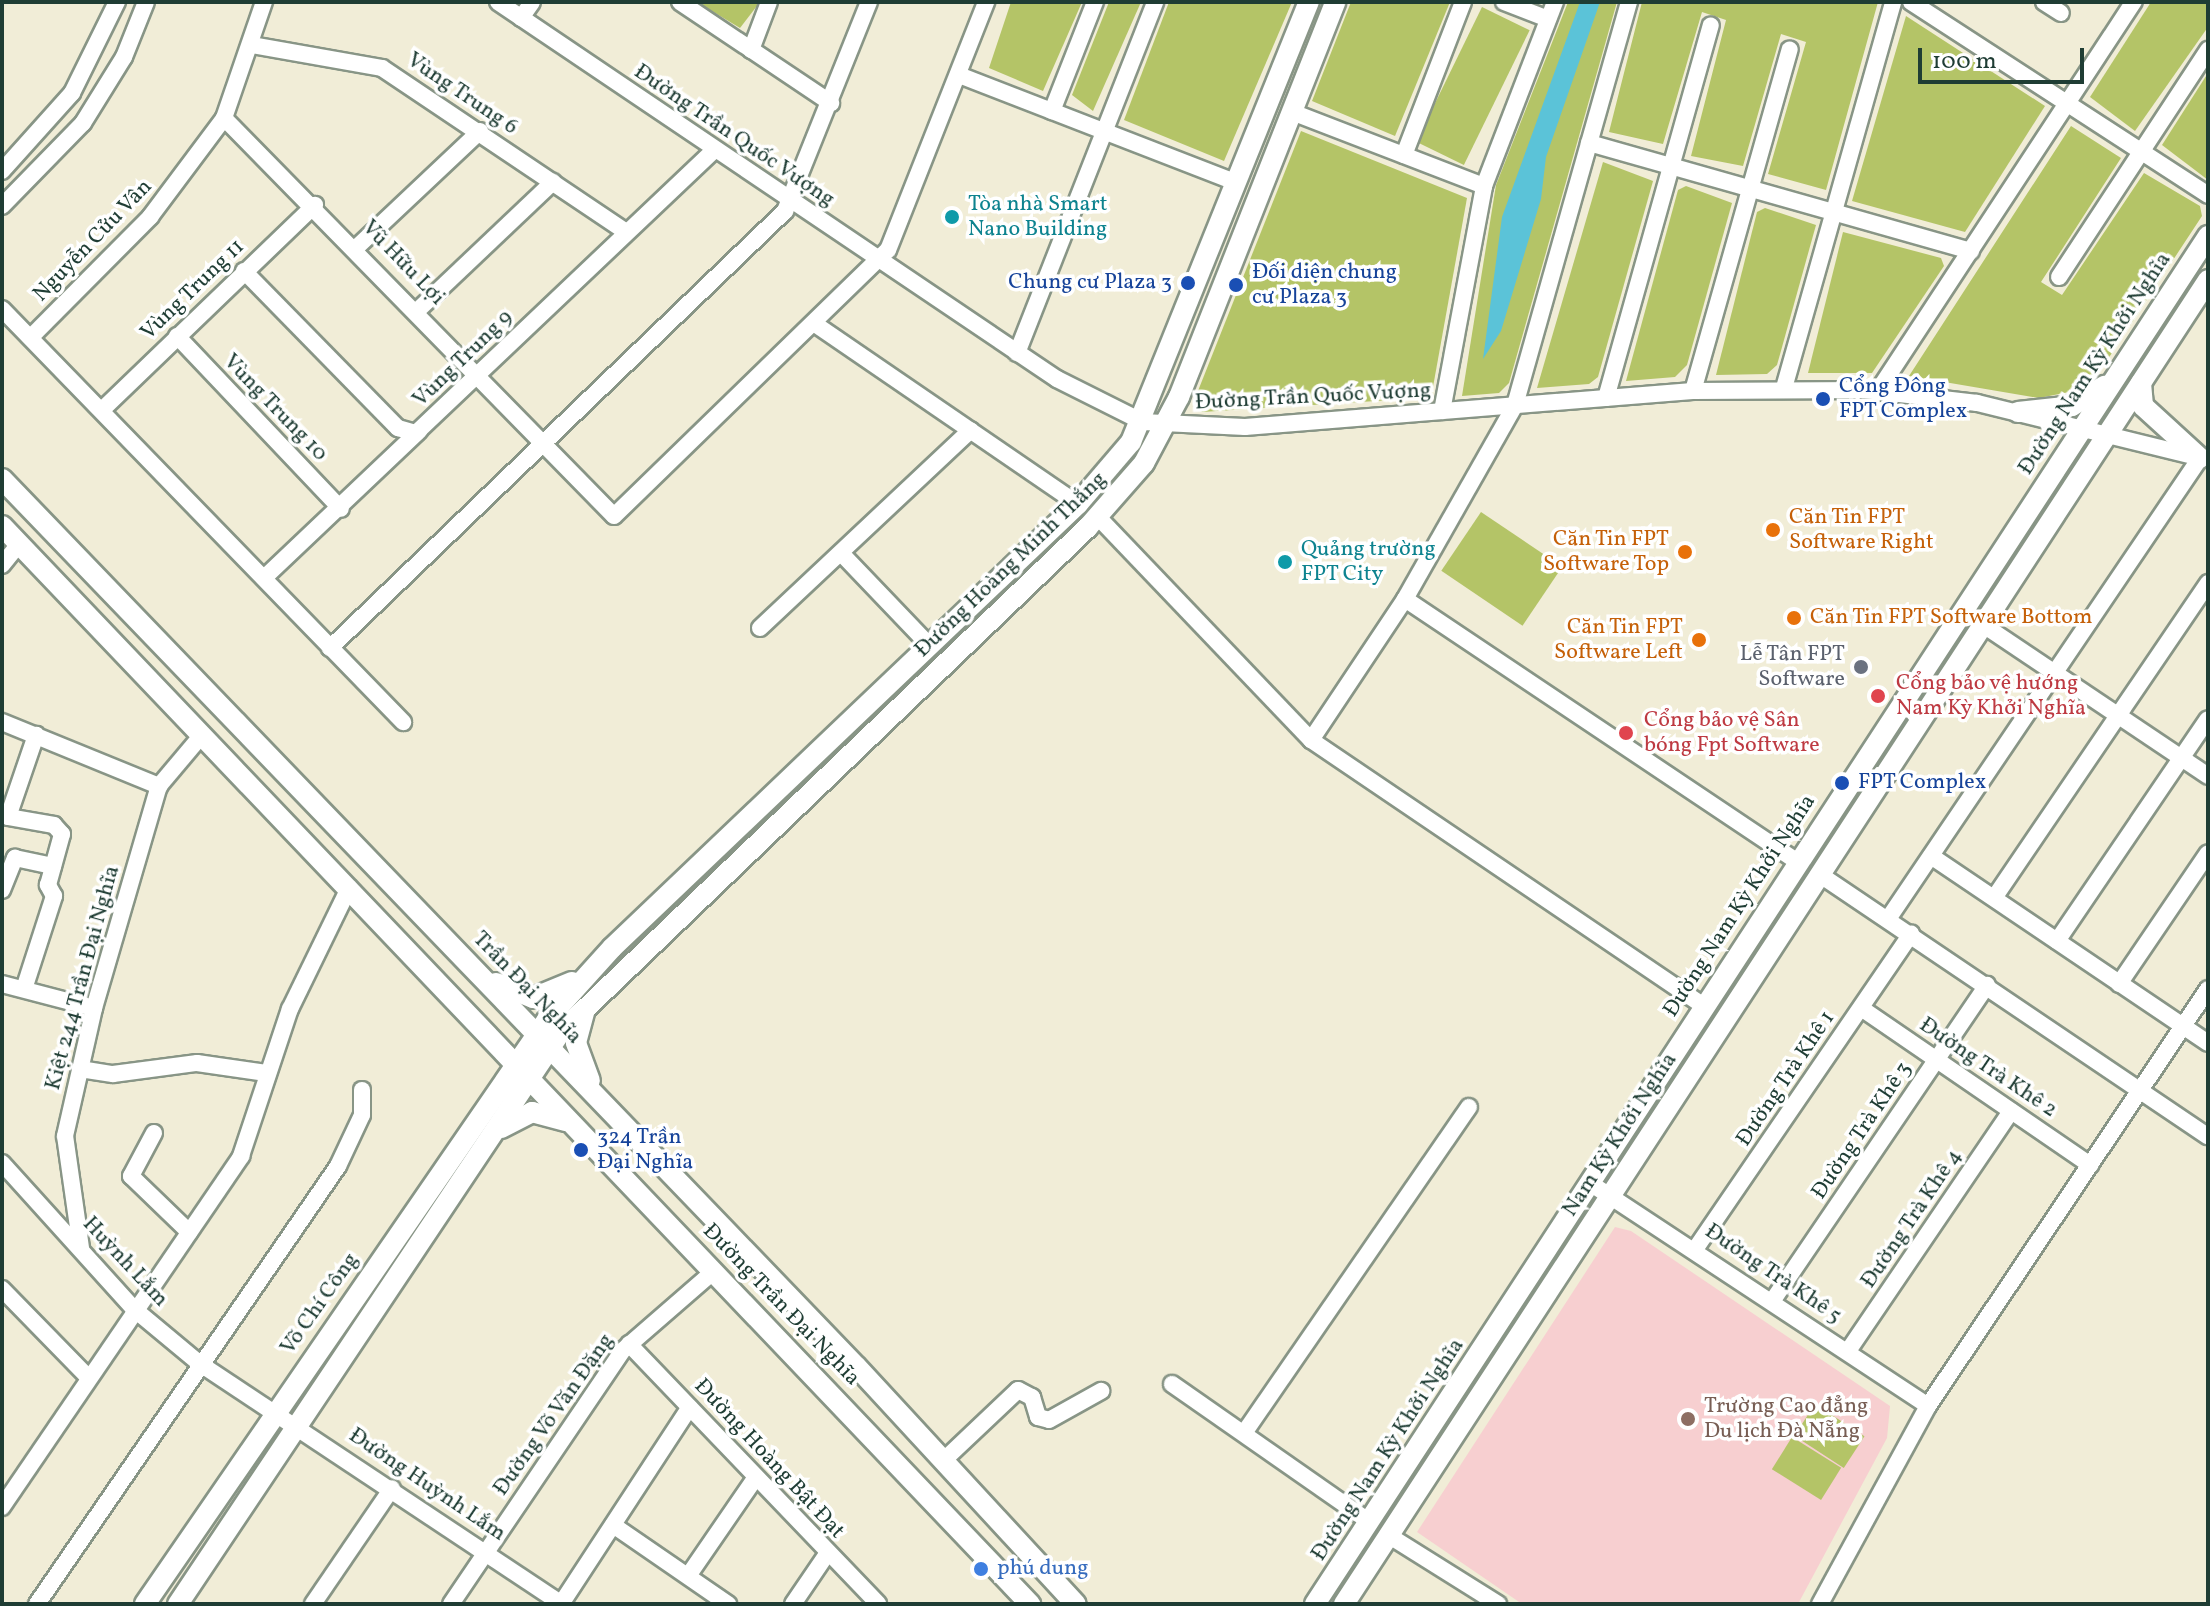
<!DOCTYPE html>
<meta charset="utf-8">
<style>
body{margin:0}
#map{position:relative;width:2210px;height:1606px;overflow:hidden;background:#f1edd7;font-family:Vollkorn,serif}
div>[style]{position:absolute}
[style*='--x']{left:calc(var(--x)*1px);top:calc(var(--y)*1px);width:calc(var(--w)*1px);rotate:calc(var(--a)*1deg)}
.built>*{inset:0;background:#f7cfd0}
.green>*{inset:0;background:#b4c467;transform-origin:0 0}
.water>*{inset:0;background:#5bc3d8}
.roads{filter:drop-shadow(2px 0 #889586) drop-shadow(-2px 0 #889586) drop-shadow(0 2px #889586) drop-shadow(0 -2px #889586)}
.minor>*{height:16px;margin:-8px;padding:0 8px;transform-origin:8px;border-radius:8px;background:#fff}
.major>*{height:20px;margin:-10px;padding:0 10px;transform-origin:10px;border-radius:10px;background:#fff}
.dots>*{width:22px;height:22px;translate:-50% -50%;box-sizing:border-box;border:4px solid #fff;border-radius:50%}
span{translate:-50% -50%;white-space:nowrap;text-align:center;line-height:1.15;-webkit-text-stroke:7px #fff;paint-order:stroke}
.street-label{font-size:22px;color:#1f3d34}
.culture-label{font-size:22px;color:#0d838f}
.left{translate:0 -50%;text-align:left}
.transit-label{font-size:22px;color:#164399}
.right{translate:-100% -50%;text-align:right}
.food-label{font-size:22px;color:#c56008}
.worship-label{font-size:22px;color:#5b616d}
.health-label{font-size:22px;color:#be3a42}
.education-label{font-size:22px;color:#785e54}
.shop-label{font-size:22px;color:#366cbe}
.frame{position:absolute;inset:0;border:4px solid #1f3d34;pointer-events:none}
.scale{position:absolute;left:1918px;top:48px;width:166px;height:36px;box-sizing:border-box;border:4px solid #1f3d34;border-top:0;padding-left:10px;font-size:24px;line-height:28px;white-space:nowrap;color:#1f3d34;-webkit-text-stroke:6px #fff;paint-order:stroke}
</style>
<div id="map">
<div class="built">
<div style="clip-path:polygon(1615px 1227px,1631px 1231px,1890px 1406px,1887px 1438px,1798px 1604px,1522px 1604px,1417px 1532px)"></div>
</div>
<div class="green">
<div style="clip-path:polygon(697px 2px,760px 2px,740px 28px)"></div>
<div style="clip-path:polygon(1011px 2px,1082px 2px,1043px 91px,989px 68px)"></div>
<div style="clip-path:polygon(1109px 2px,1141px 2px,1093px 111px,1072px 95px)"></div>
<div style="clip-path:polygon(1169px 2px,1292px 2px,1224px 161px,1124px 120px)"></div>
<div style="clip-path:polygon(1351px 2px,1450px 2px,1395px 136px,1312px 101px)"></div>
<div style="clip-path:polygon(1568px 2px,1617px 2px,1509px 383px,1499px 393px,1462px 396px,1496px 185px)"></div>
<div style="clip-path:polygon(1642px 2px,1878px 2px,1826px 190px,1768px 174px,1806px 42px,1781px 34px,1743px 166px,1691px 156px,1726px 20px,1702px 12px,1663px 144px,1609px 132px)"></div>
<div style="clip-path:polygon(2151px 2px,2208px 2px,2208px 27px,2135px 131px,2090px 97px)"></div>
<div style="left:1482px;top:7px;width:53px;height:150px;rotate:26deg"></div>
<div style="clip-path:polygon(1906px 16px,2045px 106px,1965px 232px,1852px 201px)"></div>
<div style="clip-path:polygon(2208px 73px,2208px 180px,2162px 145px)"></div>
<div style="clip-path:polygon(2071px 126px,2121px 158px,2041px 282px,2062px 295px,2144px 173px,2200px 206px,2202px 216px,2104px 365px,2074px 391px,2039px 398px,1909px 376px)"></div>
<div style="clip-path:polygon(1301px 131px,1467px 198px,1433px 387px,1423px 398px,1202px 412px,1194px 401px)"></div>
<div style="clip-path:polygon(1603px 162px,1653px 181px,1598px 377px,1589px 384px,1537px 388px)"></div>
<div style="clip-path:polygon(1686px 186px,1732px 203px,1687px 365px,1675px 377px,1626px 381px,1678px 190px)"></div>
<div style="clip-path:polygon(1765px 208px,1816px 225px,1777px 365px,1767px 374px,1716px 375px,1757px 212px)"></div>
<div style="clip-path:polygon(1843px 232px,1941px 258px,1944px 266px,1872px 373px,1808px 373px)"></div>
<div style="left:1481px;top:512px;width:98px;height:71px;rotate:34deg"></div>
<div style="left:1815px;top:1404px;width:59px;height:38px;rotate:33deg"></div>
<div style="left:1792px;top:1437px;width:58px;height:38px;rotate:32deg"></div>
</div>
<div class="water">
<div style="clip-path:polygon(1580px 2px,1600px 2px,1546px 157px,1541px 199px,1501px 331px,1483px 359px,1502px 217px)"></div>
</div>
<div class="roads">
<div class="minor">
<div style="--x:498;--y:2;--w:674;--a:34"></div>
<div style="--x:1057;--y:379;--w:96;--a:26.6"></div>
<div style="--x:1143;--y:422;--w:102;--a:2.8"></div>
<div style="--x:1245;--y:427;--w:449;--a:-4.6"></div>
<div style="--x:1693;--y:391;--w:172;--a:-0.3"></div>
<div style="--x:1865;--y:390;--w:113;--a:6.6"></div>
<div style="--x:1977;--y:403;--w:227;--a:13.8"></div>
<div style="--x:680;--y:2;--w:182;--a:33.8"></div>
<div style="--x:1504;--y:2;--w:47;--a:21.1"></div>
<div style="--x:1911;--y:2;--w:354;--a:33"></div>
<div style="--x:2044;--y:2;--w:20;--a:33"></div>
<div style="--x:521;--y:18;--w:19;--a:-55"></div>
<div style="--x:252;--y:45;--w:132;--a:10"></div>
<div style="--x:382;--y:68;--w:294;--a:33.9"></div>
<div style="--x:751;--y:50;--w:51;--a:-69.4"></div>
<div style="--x:959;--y:75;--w:298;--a:21.2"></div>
<div style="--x:1052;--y:111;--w:117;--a:-68.5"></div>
<div style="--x:1292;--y:112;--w:206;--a:21.1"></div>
<div style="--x:224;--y:118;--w:557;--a:45.58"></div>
<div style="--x:614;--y:516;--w:382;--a:-44.2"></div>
<div style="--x:888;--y:250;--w:267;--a:-68.4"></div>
<div style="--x:1589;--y:143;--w:397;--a:15.8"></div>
<div style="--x:1404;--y:155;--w:164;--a:-68.9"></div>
<div style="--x:2;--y:171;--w:105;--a:-48.1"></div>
<div style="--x:72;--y:93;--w:102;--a:-63.7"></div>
<div style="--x:2;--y:206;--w:116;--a:-45.7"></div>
<div style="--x:83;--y:123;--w:78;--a:-58.2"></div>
<div style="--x:124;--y:57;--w:59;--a:-68.2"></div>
<div style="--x:357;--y:247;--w:169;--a:-43.3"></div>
<div style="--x:244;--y:271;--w:220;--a:45.6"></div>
<div style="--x:398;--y:428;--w:19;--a:16"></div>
<div style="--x:416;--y:433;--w:411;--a:-43.5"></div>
<div style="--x:2059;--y:277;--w:272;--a:-56.7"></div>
<div style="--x:2;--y:309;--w:576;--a:45.84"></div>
<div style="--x:418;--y:310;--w:186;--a:-43.5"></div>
<div style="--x:815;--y:324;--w:319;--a:34.4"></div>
<div style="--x:32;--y:336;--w:168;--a:-45.2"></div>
<div style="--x:150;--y:217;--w:124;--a:-53.2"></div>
<div style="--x:224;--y:118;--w:123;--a:-71"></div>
<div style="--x:177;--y:336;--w:238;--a:46.5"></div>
<div style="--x:1017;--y:353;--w:377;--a:-68.5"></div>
<div style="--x:1784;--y:388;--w:401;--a:-74.2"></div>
<div style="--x:1693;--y:391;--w:355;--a:-74.2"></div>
<div style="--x:1878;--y:391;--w:466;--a:-56.7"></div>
<div style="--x:1606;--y:398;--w:387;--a:-74.3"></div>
<div style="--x:104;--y:408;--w:293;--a:-43.9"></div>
<div style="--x:1442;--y:411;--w:229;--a:-79.4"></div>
<div style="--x:1484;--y:186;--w:197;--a:-68.9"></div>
<div style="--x:1098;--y:517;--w:308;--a:46.3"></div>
<div style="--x:1311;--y:740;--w:475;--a:34.1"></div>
<div style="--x:841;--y:553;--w:127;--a:46.3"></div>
<div style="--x:2;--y:565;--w:27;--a:-51"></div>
<div style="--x:264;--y:578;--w:214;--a:-43.5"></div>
<div style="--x:1405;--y:599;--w:473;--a:33.8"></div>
<div style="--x:1982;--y:624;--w:272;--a:33.9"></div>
<div style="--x:760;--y:628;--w:289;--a:-43.2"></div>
<div style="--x:330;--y:648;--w:631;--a:-43.84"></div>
<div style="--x:785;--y:211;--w:225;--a:-68.1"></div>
<div style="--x:2;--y:722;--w:170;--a:22.2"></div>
<div style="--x:1311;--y:740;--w:169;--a:-56.3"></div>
<div style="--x:1405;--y:599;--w:223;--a:-60.4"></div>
<div style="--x:1515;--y:405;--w:419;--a:-74.2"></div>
<div style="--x:1931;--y:856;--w:334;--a:34"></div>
<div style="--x:1819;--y:874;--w:469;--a:34"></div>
<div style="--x:2;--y:890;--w:35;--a:-68"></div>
<div style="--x:15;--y:858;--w:39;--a:12"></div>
<div style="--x:1994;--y:898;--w:381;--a:-55.8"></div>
<div style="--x:1888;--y:919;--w:557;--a:-55.91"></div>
<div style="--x:2057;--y:941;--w:268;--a:-55.8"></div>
<div style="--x:2;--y:984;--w:95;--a:14.6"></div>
<div style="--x:2119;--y:984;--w:158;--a:-55.8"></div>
<div style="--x:24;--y:989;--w:98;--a:-72.1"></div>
<div style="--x:54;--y:896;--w:13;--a:-119"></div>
<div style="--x:48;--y:885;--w:53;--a:-74.6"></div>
<div style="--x:62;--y:834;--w:12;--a:-132"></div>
<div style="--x:54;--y:825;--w:47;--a:-170.1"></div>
<div style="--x:8;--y:817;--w:87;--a:-71.1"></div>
<div style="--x:1861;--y:1008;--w:278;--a:34.4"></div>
<div style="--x:80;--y:1069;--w:33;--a:9"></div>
<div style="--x:113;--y:1074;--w:85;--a:-7.5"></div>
<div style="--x:197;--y:1063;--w:70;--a:8.2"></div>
<div style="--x:154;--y:1133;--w:49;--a:118.1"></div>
<div style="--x:131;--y:1176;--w:81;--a:44"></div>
<div style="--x:2;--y:1163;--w:197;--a:47.9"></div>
<div style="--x:134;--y:1309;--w:85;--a:39.7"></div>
<div style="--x:199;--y:1363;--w:436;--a:33.6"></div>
<div style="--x:1590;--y:1183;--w:405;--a:33.4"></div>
<div style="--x:81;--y:1248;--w:113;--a:-98.1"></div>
<div style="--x:65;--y:1136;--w:131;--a:-77.2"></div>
<div style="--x:94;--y:1008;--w:231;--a:-73.7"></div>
<div style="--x:159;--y:786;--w:67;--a:-49.9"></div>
<div style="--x:1696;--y:1248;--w:381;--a:-55.6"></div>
<div style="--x:2;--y:1289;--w:123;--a:45.7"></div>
<div style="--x:1773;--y:1300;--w:381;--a:-55.8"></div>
<div style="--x:629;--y:1344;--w:360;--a:46.2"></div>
<div style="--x:1848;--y:1351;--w:290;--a:-55.8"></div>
<div style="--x:1172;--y:1384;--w:241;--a:34.9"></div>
<div style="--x:1244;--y:1433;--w:396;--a:-55.4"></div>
<div style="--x:944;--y:1460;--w:102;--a:-43.4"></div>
<div style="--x:1018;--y:1390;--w:16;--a:27"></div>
<div style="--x:1032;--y:1397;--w:21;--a:73"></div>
<div style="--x:1038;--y:1417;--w:11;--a:15"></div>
<div style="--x:1049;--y:1420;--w:60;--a:-29.1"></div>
<div style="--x:2;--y:1507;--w:425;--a:-55.7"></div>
<div style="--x:241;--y:1156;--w:155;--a:-71.6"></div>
<div style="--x:290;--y:1009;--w:135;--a:-64"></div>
<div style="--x:613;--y:1525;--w:140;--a:34.5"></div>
<div style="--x:1388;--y:1535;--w:130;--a:32.1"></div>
<div style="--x:688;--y:1576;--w:120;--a:-55.5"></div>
<div style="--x:37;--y:1604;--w:531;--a:-55.5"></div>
<div style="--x:338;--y:1166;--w:56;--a:-64.8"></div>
<div style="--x:362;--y:1115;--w:25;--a:-90"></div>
<div style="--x:313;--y:1604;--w:140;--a:-55.7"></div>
<div style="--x:451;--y:1604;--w:305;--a:-55.9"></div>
<div style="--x:622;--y:1351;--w:122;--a:-41"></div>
<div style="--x:561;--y:1604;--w:235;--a:-56.8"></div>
<div style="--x:793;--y:1604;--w:60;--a:-55.8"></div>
<div style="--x:1820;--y:1604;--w:226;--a:-61.4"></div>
<div style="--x:1928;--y:1406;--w:502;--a:-56.12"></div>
</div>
<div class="major">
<div style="--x:2141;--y:383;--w:23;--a:85"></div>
<div style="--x:2143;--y:406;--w:77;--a:42.4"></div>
<div style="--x:2018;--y:412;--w:54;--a:-6.3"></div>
<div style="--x:2072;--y:406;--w:38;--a:-32"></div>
<div style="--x:2;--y:479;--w:1231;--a:46.09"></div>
<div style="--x:856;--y:1366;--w:324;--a:47.3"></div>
<div style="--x:2;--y:526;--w:1490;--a:46.36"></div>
<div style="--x:496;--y:983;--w:40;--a:22"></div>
<div style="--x:533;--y:998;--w:42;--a:-22.3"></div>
<div style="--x:584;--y:1013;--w:31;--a:105"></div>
<div style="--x:576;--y:1043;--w:40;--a:69.8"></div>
<div style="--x:501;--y:1128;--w:35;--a:-27"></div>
<div style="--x:532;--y:1112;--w:35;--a:15"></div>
<div style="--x:145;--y:1604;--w:709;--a:-55.46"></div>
<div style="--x:547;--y:1020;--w:97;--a:-47.9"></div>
<div style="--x:612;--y:948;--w:644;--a:-43.62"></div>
<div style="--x:1078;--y:504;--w:82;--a:-49.5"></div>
<div style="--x:1131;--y:442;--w:475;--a:-68"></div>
<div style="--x:178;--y:1604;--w:687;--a:-56.22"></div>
<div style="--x:560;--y:1033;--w:731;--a:-43.78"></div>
<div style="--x:1088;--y:527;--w:85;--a:-48.8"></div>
<div style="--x:1144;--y:463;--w:75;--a:-62.1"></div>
<div style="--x:1179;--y:397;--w:425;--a:-68.4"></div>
<div style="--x:1315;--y:1604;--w:1634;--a:-56.86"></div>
<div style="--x:1344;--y:1604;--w:1581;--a:-56.87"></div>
</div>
</div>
<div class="dots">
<div style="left:952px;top:217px;background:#0f9aa8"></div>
<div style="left:1188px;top:283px;background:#1a4fb4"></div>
<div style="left:1236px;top:285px;background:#1a4fb4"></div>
<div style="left:1823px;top:399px;background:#1a4fb4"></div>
<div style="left:1773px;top:530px;background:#e8710a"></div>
<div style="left:1685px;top:552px;background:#e8710a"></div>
<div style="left:1285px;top:562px;background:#0f9aa8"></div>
<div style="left:1794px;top:618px;background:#e8710a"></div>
<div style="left:1699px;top:640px;background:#e8710a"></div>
<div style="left:1861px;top:667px;background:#6b7280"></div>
<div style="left:1878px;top:696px;background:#e0444e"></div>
<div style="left:1626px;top:733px;background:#e0444e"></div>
<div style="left:1842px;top:783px;background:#1a4fb4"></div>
<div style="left:581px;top:1150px;background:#1a4fb4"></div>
<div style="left:1688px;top:1419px;background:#8d6e63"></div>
<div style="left:981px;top:1569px;background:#3f7fe0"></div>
</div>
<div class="street-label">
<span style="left:462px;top:94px;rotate:34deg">Vùng Trung 6</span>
<span style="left:734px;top:136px;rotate:34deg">Đường Trần Quốc Vượng</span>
<span style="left:93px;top:241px;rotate:-46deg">Nguyễn Cửu Vân</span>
<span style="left:403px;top:263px;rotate:46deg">Vũ Hữu Lợi</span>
<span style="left:193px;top:290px;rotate:-44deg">Vùng Trung 11</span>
<span style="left:463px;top:359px;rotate:-44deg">Vùng Trung 9</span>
<span style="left:2095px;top:364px;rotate:-57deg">Đường Nam Kỳ Khởi Nghĩa</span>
<span style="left:1313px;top:397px;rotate:-3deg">Đường Trần Quốc Vượng</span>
<span style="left:275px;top:408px;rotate:46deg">Vùng Trung 10</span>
<span style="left:1011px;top:565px;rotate:-44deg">Đường Hoàng Minh Thắng</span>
<span style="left:1740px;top:906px;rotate:-57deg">Đường Nam Kỳ Khởi Nghĩa</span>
<span style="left:83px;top:978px;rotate:-75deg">Kiệt 244 Trần Đại Nghĩa</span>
<span style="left:527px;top:988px;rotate:46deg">Trần Đại Nghĩa</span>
<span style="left:1988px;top:1068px;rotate:34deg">Đường Trà Khê 2</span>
<span style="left:1786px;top:1079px;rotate:-56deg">Đường Trà Khê 1</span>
<span style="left:1862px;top:1131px;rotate:-56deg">Đường Trà Khê 3</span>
<span style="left:1620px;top:1135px;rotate:-57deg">Nam Kỳ Khởi Nghĩa</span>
<span style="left:1912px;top:1219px;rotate:-56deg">Đường Trà Khê 4</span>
<span style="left:125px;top:1262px;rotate:47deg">Huỳnh Lắm</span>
<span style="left:1773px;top:1274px;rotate:34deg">Đường Trà Khê 5</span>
<span style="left:320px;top:1304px;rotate:-55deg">Võ Chí Công</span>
<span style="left:781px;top:1305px;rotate:46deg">Đường Trần Đại Nghĩa</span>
<span style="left:554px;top:1415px;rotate:-55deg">Đường Võ Văn Đặng</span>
<span style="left:1388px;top:1450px;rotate:-57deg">Đường Nam Kỳ Khởi Nghĩa</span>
<span style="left:769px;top:1459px;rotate:47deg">Đường Hoàng Bật Đạt</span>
<span style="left:427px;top:1485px;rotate:34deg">Đường Huỳnh Lắm</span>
</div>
<div class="culture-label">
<span class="left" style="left:968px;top:217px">Tòa nhà Smart<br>Nano Building</span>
<span class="left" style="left:1301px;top:562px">Quảng trường<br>FPT City</span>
</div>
<div class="transit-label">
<span class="left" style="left:1252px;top:285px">Đối diện chung<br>cư Plaza 3</span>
<span class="right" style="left:1172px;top:283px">Chung cư Plaza 3</span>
<span class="left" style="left:1839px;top:399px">Cổng Đông<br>FPT Complex</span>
<span class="left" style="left:1858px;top:783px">FPT Complex</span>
<span class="left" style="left:597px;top:1150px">324 Trần<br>Đại Nghĩa</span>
</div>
<div class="food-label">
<span class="left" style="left:1789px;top:530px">Căn Tin FPT<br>Software Right</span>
<span class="right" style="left:1669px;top:552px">Căn Tin FPT<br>Software Top</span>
<span class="left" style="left:1810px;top:618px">Căn Tin FPT Software Bottom</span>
<span class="right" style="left:1683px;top:640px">Căn Tin FPT<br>Software Left</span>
</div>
<div class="worship-label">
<span class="right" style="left:1845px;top:667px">Lễ Tân FPT<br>Software</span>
</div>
<div class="health-label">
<span class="left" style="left:1896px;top:696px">Cổng bảo vệ hướng<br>Nam Kỳ Khởi Nghĩa</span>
<span class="left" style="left:1644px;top:733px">Cổng bảo vệ Sân<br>bóng Fpt Software</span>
</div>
<div class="education-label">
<span class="left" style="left:1704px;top:1419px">Trường Cao đẳng<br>Du lịch Đà Nẵng</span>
</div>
<div class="shop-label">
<span class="left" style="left:997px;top:1569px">phú dung</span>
</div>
<div class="frame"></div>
<div class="scale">100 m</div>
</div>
